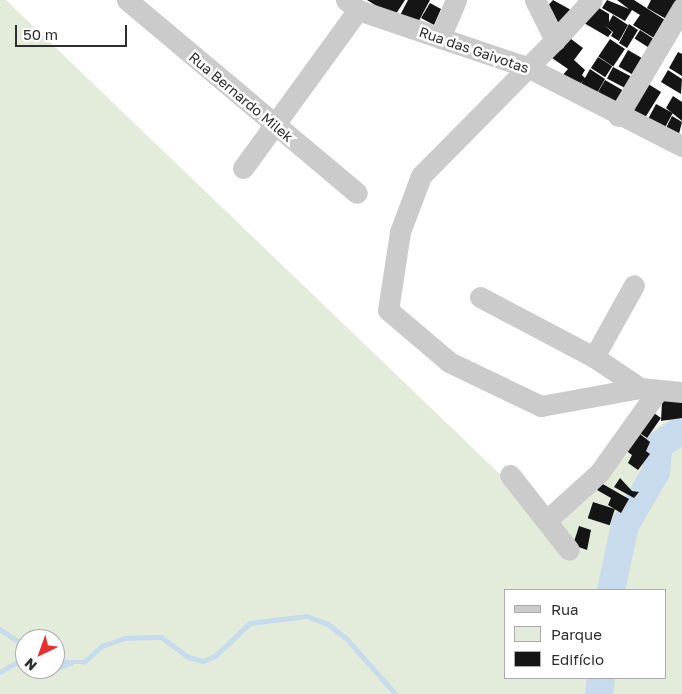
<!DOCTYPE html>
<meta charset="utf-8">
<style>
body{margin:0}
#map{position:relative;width:682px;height:694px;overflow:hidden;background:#fff;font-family:"Golos Text",sans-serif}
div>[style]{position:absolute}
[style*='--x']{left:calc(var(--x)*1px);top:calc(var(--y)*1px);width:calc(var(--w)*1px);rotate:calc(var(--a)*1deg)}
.green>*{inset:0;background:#e3ecdb}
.stream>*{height:4.5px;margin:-2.25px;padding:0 2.25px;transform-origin:2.25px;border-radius:2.25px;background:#c7dbec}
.river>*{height:28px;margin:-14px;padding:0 14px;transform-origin:14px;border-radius:14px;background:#c7dbec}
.building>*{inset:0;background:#151515;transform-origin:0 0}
.minor>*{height:21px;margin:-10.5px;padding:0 10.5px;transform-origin:10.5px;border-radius:10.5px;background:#cbcbcb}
span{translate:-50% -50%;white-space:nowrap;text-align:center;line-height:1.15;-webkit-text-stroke:5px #fff;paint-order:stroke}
.street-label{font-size:14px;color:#2e2e2e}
.legend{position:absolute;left:504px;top:589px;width:162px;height:90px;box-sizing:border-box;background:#fff;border:1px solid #ababab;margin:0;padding:6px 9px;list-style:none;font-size:15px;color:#2e2e2e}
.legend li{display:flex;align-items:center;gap:10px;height:25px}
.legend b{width:25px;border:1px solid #ababab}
.north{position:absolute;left:15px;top:629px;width:50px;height:50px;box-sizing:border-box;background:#fff;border:1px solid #ababab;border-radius:50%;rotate:222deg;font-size:14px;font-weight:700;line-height:20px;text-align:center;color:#2e2e2e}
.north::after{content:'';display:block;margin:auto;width:18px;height:22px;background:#e8302e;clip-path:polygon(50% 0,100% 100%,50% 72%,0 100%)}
.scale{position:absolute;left:15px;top:25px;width:112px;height:22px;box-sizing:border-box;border:2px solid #2e2e2e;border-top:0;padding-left:6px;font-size:15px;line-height:18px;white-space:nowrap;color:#2e2e2e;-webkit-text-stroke:4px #fff;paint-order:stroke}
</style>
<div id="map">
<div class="green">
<div style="clip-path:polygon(evenodd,0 0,6px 0,504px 478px,553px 509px,581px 498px,658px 426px,682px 412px,682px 694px,0 694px,0 0,506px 590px,666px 590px,666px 678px,506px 678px,506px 590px,0 0,25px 639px,55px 639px,55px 669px,25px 669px,25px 639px)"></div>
</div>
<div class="stream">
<div style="--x:0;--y:629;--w:30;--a:34"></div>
<div style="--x:55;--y:662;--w:29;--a:0"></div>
<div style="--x:84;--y:662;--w:24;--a:-42"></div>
<div style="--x:102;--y:646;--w:24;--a:-19"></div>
<div style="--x:125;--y:638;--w:36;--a:-2"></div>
<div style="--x:161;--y:637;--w:34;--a:36"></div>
<div style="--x:189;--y:657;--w:15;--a:16"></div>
<div style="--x:203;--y:661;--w:13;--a:-23"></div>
<div style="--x:215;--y:656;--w:48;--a:-43.3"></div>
<div style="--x:250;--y:623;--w:57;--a:-7"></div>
<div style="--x:307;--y:616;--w:22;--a:21"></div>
<div style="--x:328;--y:624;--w:24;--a:38"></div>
<div style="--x:347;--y:639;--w:74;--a:48.3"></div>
<div style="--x:32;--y:669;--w:16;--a:7"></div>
<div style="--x:48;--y:671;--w:24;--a:-19"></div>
<div style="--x:0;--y:672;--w:20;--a:-30"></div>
<div style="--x:17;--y:662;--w:8;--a:14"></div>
</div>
<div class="river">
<div style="--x:611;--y:590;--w:66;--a:-77.8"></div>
<div style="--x:625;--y:525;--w:61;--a:-59.7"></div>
<div style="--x:656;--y:472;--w:27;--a:-84"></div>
<div style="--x:659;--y:445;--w:27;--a:-33"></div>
<div style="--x:599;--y:694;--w:16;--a:-83"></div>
</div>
<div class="building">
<div style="clip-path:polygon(367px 0,405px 0,394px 17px)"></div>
<div style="clip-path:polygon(408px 0,430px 0,415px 28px,398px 19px)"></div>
<div style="clip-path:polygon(553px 0,571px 10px,555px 30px,544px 10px)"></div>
<div style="clip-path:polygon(607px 0,629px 9px,617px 0,634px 0,665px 20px,654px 38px,633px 25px,640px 15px,632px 10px,625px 21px,602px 8px)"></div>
<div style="clip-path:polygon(651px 0,679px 0,668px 20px,647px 8px)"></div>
<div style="clip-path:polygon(430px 3px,441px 9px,434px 25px,421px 18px)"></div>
<div style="clip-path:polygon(599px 8px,609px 14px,609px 22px,613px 15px,628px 25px,619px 41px,611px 36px,613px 32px,604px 25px,612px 32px,608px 37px,584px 23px)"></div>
<div style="clip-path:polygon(629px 24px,638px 30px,627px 48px,619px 43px)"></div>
<div style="left:640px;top:30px;width:20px;height:10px;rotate:33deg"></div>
<div style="clip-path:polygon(567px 36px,583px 48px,574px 60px,585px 70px,582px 75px,585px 78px,590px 69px,605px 79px,596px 95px,580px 86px,583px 80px,578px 88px,561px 77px,568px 69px,552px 58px)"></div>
<div style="left:610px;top:39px;width:18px;height:21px;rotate:34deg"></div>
<div style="left:628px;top:50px;width:20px;height:19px;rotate:30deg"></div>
<div style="clip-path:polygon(678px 52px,682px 54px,682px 76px,669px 68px)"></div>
<div style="left:598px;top:57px;width:17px;height:13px;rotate:33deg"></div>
<div style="left:613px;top:67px;width:21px;height:13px;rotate:28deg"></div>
<div style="clip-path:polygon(668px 70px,682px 79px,681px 94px,661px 82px)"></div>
<div style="left:605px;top:80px;width:22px;height:23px;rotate:30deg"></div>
<div style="left:645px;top:82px;width:19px;height:36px;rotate:32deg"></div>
<div style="clip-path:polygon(673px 96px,682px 102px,682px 121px,666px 108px)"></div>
<div style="left:656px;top:104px;width:19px;height:16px;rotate:28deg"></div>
<div style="clip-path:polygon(672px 116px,682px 122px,678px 138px,665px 130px)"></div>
<div style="clip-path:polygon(682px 397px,682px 418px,661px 421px,662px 401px)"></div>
<div style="clip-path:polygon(654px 413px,661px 418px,647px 438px,637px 431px)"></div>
<div style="clip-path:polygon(639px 433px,650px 442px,646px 451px,650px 454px,638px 470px,628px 463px,632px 455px,625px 450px)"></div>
<div style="clip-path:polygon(620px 478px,632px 491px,639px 492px,634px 498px,614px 487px)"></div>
<div style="clip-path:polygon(601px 483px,629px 499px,621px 513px,608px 505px,611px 498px,597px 490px)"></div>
<div style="left:593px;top:502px;width:23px;height:17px;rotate:18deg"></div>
<div style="clip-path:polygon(579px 526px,591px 530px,587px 550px,573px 545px)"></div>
</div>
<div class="minor">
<div style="--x:127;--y:0;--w:300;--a:40"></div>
<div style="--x:346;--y:0;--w:16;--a:40"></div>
<div style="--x:358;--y:10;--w:181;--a:18.7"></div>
<div style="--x:529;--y:68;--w:172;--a:27"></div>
<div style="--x:535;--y:0;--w:45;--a:63.4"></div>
<div style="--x:555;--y:40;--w:191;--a:134.6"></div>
<div style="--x:421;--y:176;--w:60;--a:110.6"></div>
<div style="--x:400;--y:232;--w:79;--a:98.7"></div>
<div style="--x:388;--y:310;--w:80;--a:40.4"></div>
<div style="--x:449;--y:362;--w:102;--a:25.6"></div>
<div style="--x:541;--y:406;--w:101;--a:-10.3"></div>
<div style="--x:440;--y:38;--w:41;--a:-67.2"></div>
<div style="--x:555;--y:40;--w:54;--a:-47.2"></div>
<div style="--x:618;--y:116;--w:126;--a:-59.3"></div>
<div style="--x:243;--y:168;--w:195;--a:-54"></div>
<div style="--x:480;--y:297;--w:129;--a:27.8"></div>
<div style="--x:594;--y:357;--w:55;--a:34"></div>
<div style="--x:640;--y:388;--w:42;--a:5.4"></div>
<div style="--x:594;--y:357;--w:82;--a:-60.9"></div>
<div style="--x:510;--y:475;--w:95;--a:51.8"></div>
<div style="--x:547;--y:520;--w:70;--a:-42.1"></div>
<div style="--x:599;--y:473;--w:100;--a:-54.4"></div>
</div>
<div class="street-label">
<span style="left:474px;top:50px;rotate:19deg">Rua das Gaivotas</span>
<span style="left:241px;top:97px;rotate:40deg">Rua Bernardo Milek</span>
</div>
<ul class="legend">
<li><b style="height:6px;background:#cbcbcb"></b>Rua</li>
<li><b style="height:14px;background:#e3ecdb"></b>Parque</li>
<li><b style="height:14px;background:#151515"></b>Edifício</li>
</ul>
<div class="north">N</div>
<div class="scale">50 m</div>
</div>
